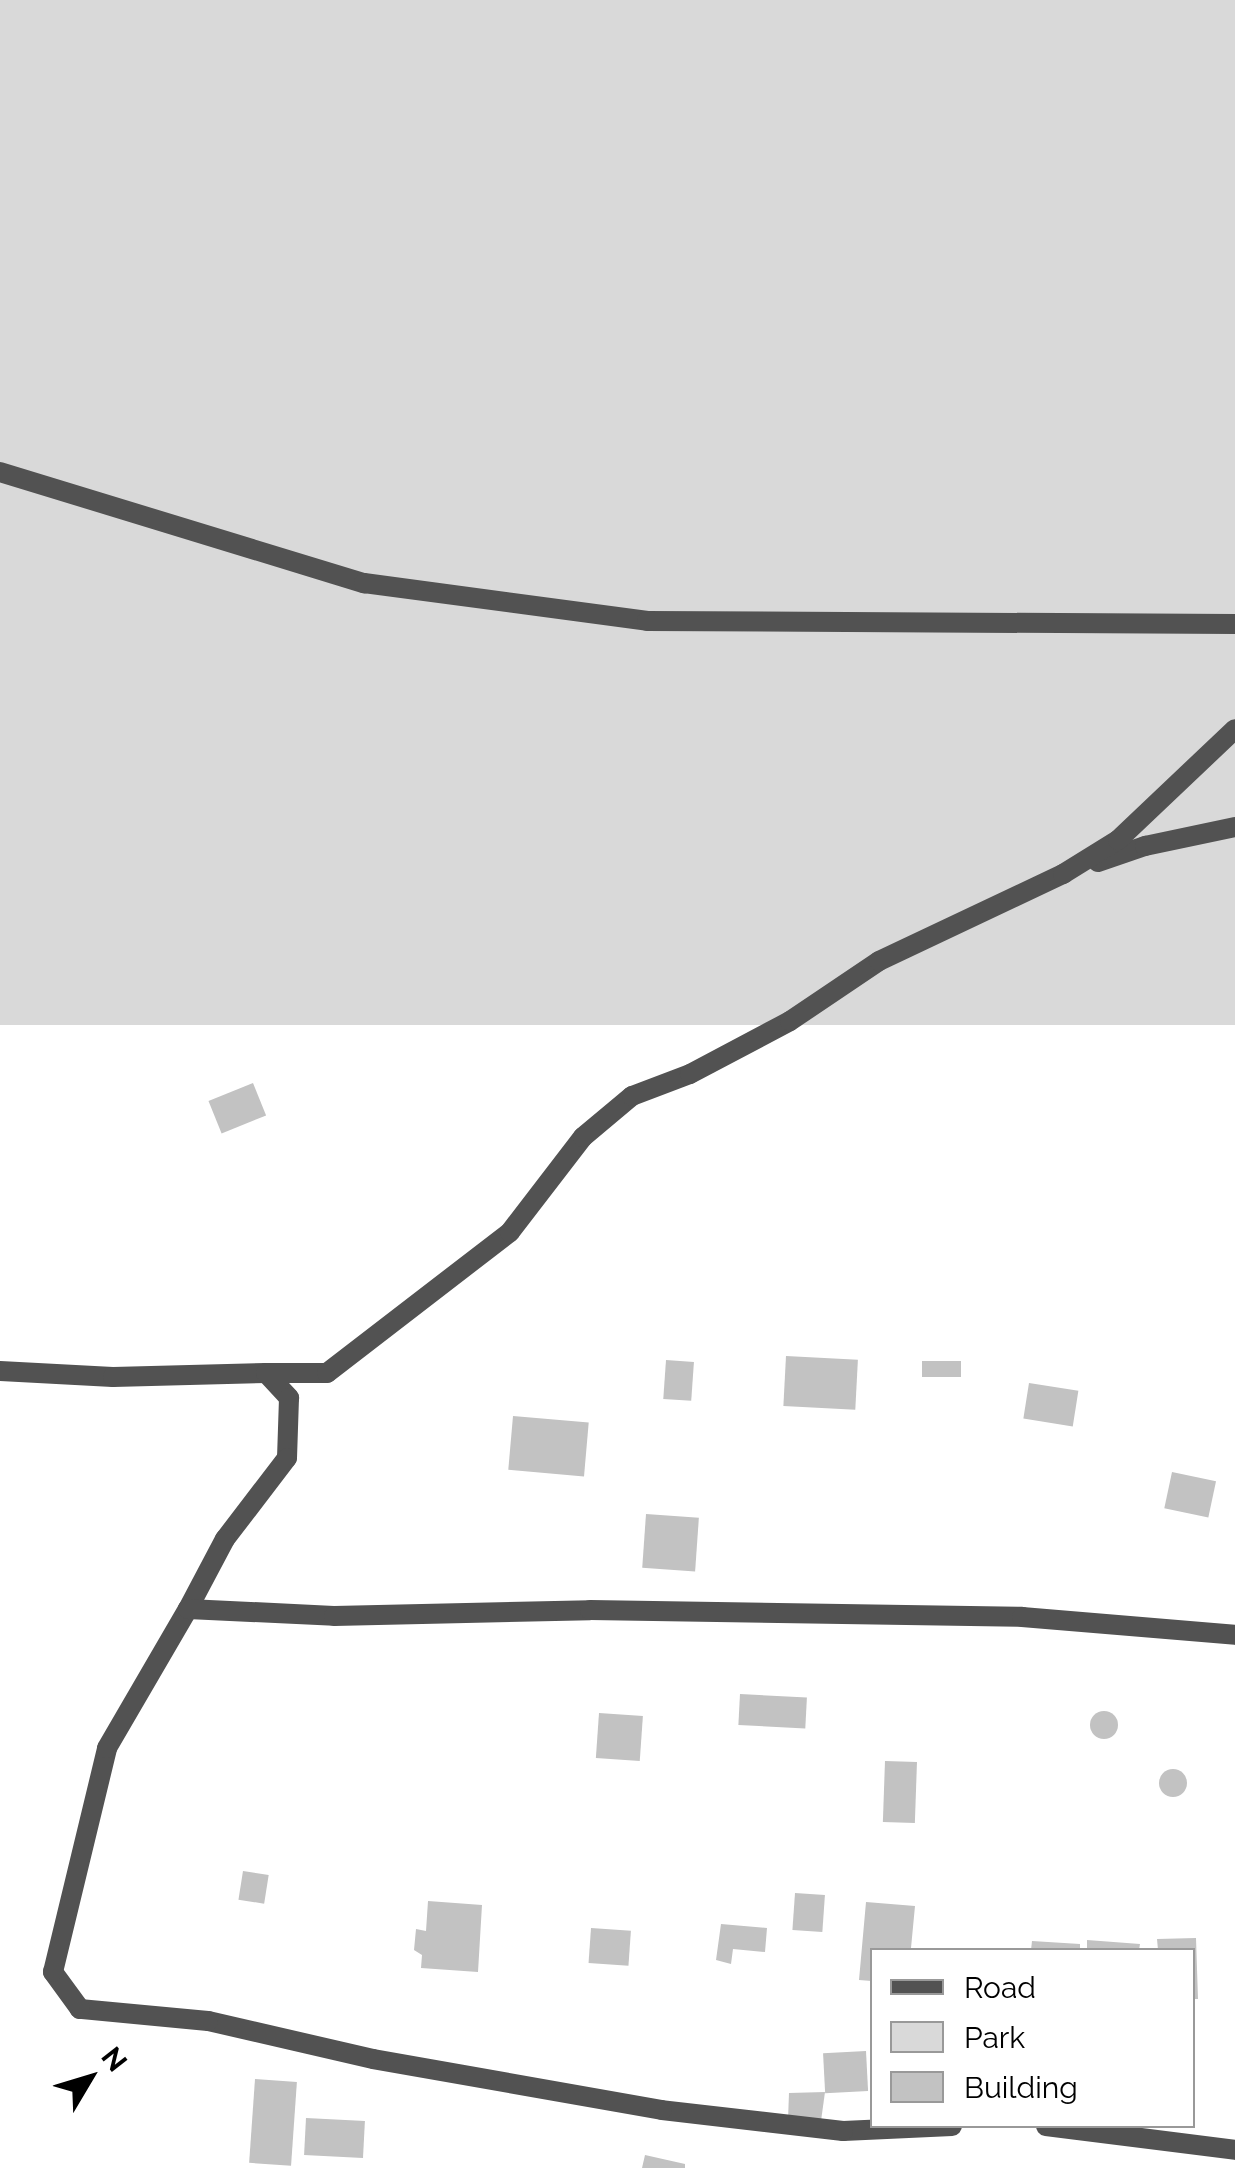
<!DOCTYPE html>
<style>
body{margin:0}
#map{position:relative;width:1235px;height:2168px;overflow:hidden;background:#fff;font-family:Raleway,sans-serif}
div>[style]{position:absolute}
[style*='--x']{left:calc(var(--x)*1px);top:calc(var(--y)*1px);width:calc(var(--w)*1px);rotate:calc(var(--a)*1deg)}
.green>*{inset:0;background:#d9d9d9;transform-origin:0 0}
.building>*{inset:0;background:#c2c2c2;transform-origin:0 0}
.round{border-radius:50%}
.minor>*{height:20px;margin:-10px;padding:0 10px;transform-origin:10px;border-radius:10px;background:#525252}
span{translate:-50% -50%;white-space:nowrap;text-align:center;line-height:1.15;-webkit-text-stroke:8px #fff;paint-order:stroke}
.legend{position:absolute;left:870px;top:1948px;width:325px;height:180px;box-sizing:border-box;background:#fff;border:2px solid #999;margin:0;padding:12px 18px;list-style:none;font-size:30px;color:#000}
.legend li{display:flex;align-items:center;gap:20px;height:50px}
.legend b{width:50px;border:2px solid #999}
.north{position:absolute;left:40px;top:2028px;width:100px;height:100px;-webkit-text-stroke:8px #fff;paint-order:stroke;rotate:52deg;font-size:28px;font-weight:700;line-height:40px;text-align:center;color:#000}
.north::after{content:'';display:block;margin:auto;width:35px;height:45px;background:#000;clip-path:polygon(50% 0,100% 100%,50% 72%,0 100%)}
</style>
<div id="map">
<div class="green">
<div style="left:0;top:0;width:1235px;height:1025px"></div>
</div>
<div class="building">
<div style="left:253px;top:1083px;width:35px;height:48px;rotate:68deg"></div>
<div style="left:786px;top:1356px;width:72px;height:50px;rotate:3deg"></div>
<div style="left:666px;top:1360px;width:28px;height:39px;rotate:4deg"></div>
<div style="left:922px;top:1361px;width:39px;height:16px"></div>
<div style="left:1029px;top:1383px;width:50px;height:36px;rotate:9deg"></div>
<div style="left:513px;top:1416px;width:76px;height:54px;rotate:5deg"></div>
<div style="left:1172px;top:1472px;width:45px;height:37px;rotate:12deg"></div>
<div style="left:646px;top:1514px;width:53px;height:54px;rotate:4deg"></div>
<div style="left:740px;top:1694px;width:67px;height:31px;rotate:3deg"></div>
<div class="round" style="left:1090px;top:1711px;width:28px;height:28px"></div>
<div style="left:599px;top:1713px;width:44px;height:45px;rotate:4deg"></div>
<div style="left:885px;top:1761px;width:32px;height:61px;rotate:2deg"></div>
<div class="round" style="left:1159px;top:1769px;width:28px;height:28px"></div>
<div style="left:243px;top:1871px;width:26px;height:29px;rotate:9deg"></div>
<div style="left:795px;top:1893px;width:30px;height:37px;rotate:4deg"></div>
<div style="clip-path:polygon(428px 1901px,482px 1905px,478px 1972px,421px 1968px,422px 1955px,414px 1950px,416px 1929px,426px 1931px)"></div>
<div style="clip-path:polygon(866px 1902px,915px 1906px,911px 1948px,872px 1950px,872px 1981px,859px 1980px)"></div>
<div style="clip-path:polygon(721px 1924px,767px 1928px,765px 1952px,733px 1949px,731px 1964px,716px 1960px)"></div>
<div style="left:591px;top:1928px;width:40px;height:35px;rotate:4deg"></div>
<div style="clip-path:polygon(1196px 1938px,1198px 1999px,1192px 1999px,1192px 1950px,1158px 1950px,1157px 1939px)"></div>
<div style="clip-path:polygon(1087px 1940px,1140px 1944px,1139px 1950px,1087px 1950px)"></div>
<div style="clip-path:polygon(1032px 1941px,1080px 1944px,1080px 1950px,1031px 1950px)"></div>
<div style="left:866px;top:2051px;width:40px;height:43px;rotate:87deg"></div>
<div style="left:255px;top:2079px;width:42px;height:84px;rotate:4deg"></div>
<div style="clip-path:polygon(825px 2092px,821px 2121px,788px 2120px,789px 2093px)"></div>
<div style="left:306px;top:2118px;width:59px;height:37px;rotate:3deg"></div>
<div style="clip-path:polygon(645px 2155px,685px 2164px,685px 2168px,642px 2168px)"></div>
</div>
<div class="minor">
<div style="--x:0;--y:472;--w:381;--a:17"></div>
<div style="--x:364;--y:583;--w:286;--a:7.6"></div>
<div style="--x:647;--y:621;--w:588;--a:0.29"></div>
<div style="--x:1098;--y:862;--w:50;--a:-18.8"></div>
<div style="--x:1145;--y:846;--w:92;--a:-11.9"></div>
<div style="--x:0;--y:1371;--w:113;--a:3"></div>
<div style="--x:113;--y:1377;--w:153;--a:-1.5"></div>
<div style="--x:266;--y:1373;--w:34;--a:47"></div>
<div style="--x:289;--y:1398;--w:60;--a:91.9"></div>
<div style="--x:287;--y:1458;--w:102;--a:127.4"></div>
<div style="--x:225;--y:1539;--w:79;--a:117.9"></div>
<div style="--x:266;--y:1373;--w:61;--a:0"></div>
<div style="--x:327;--y:1373;--w:231;--a:-37.6"></div>
<div style="--x:510;--y:1232;--w:120;--a:-52.5"></div>
<div style="--x:583;--y:1137;--w:64;--a:-39.9"></div>
<div style="--x:632;--y:1096;--w:62;--a:-20.8"></div>
<div style="--x:690;--y:1074;--w:113;--a:-27.9"></div>
<div style="--x:790;--y:1021;--w:107;--a:-34"></div>
<div style="--x:879;--y:961;--w:204;--a:-25.3"></div>
<div style="--x:1063;--y:874;--w:65;--a:-31.7"></div>
<div style="--x:1118;--y:840;--w:161;--a:-43.5"></div>
<div style="--x:952;--y:2126;--w:109;--a:177.4"></div>
<div style="--x:843;--y:2131;--w:182;--a:-173.4"></div>
<div style="--x:662;--y:2110;--w:293;--a:-170"></div>
<div style="--x:373;--y:2059;--w:169;--a:-167"></div>
<div style="--x:208;--y:2021;--w:129;--a:-174.6"></div>
<div style="--x:80;--y:2009;--w:46;--a:-126.1"></div>
<div style="--x:53;--y:1972;--w:230;--a:-76.4"></div>
<div style="--x:107;--y:1748;--w:161;--a:-59.8"></div>
<div style="--x:188;--y:1609;--w:146;--a:2.7"></div>
<div style="--x:334;--y:1616;--w:256;--a:-1.3"></div>
<div style="--x:590;--y:1610;--w:432;--a:0.9"></div>
<div style="--x:1022;--y:1617;--w:214;--a:4.8"></div>
<div style="--x:1046;--y:2126;--w:191;--a:7.2"></div>
</div>
<ul class="legend">
<li><b style="height:12px;background:#525252"></b>Road</li>
<li><b style="height:28px;background:#d9d9d9"></b>Park</li>
<li><b style="height:28px;background:#c2c2c2"></b>Building</li>
</ul>
<div class="north">N</div>
</div>
